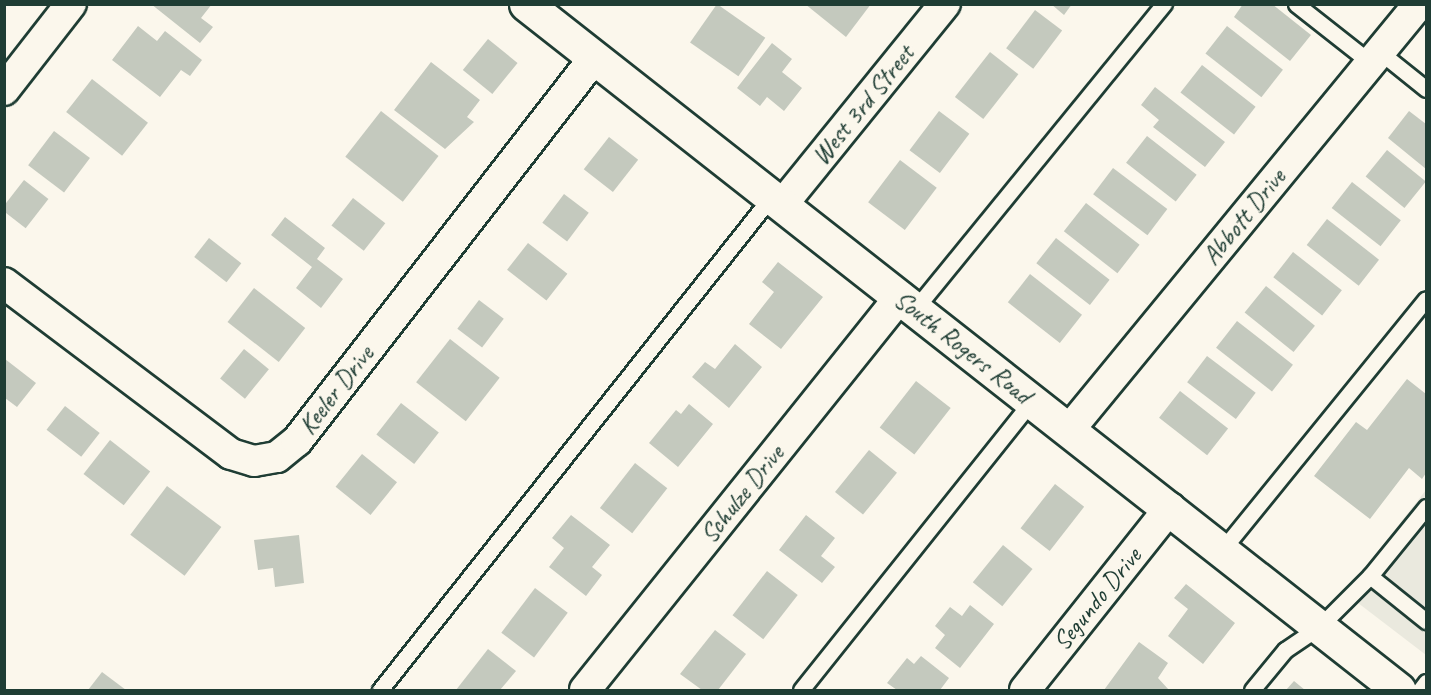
<!DOCTYPE html>
<style>
body{margin:0}
#map{position:relative;width:1431px;height:695px;overflow:hidden;background:#fbf7ec;font-family:Caveat,sans-serif}
div>[style]{position:absolute}
[style*='--x']{left:calc(var(--x)*1px);top:calc(var(--y)*1px);width:calc(var(--w)*1px);rotate:calc(var(--a)*1deg)}
.built>*{inset:0;background:#eae9de}
.building>*{inset:0;background:#c4c9be;transform-origin:0 0}
.roads{filter:drop-shadow(2px 0 #1f3d34) drop-shadow(-2px 0 #1f3d34) drop-shadow(0 2px #1f3d34) drop-shadow(0 -2px #1f3d34)}
.lane>*{height:15px;margin:-7.5px;padding:0 7.5px;transform-origin:7.5px;border-radius:7.5px;background:#fbf7ec}
.street>*{height:30px;margin:-15px;padding:0 15px;transform-origin:15px;border-radius:15px;background:#fbf7ec}
.secondary>*{height:33px;margin:-16.5px;padding:0 16.5px;transform-origin:16.5px;border-radius:16.5px;background:#fbf7ec}
span{translate:-50% -50%;white-space:nowrap;text-align:center;line-height:1.15;-webkit-text-stroke:5px #fbf7ec;paint-order:stroke}
.street-label{font-size:26px;color:#1f3d34}
.frame{position:absolute;inset:0;border:6px solid #1f3d34;pointer-events:none}
</style>
<div id="map">
<div class="built">
<div style="clip-path:polygon(1426px 490px,1426px 655px,1345px 593px)"></div>
</div>
<div class="building">
<div style="clip-path:polygon(151px 4px,212px 4px,201px 18px,213px 27px,200px 43px)"></div>
<div style="left:717px;top:4px;width:59px;height:47px;rotate:35deg"></div>
<div style="clip-path:polygon(805px 4px,871px 4px,846px 37px)"></div>
<div style="clip-path:polygon(1051px 4px,1072px 4px,1064px 15px)"></div>
<div style="clip-path:polygon(1243px 4px,1272px 4px,1311px 35px,1290px 61px,1234px 17px)"></div>
<div style="left:1035px;top:10px;width:34px;height:48px;rotate:37deg"></div>
<div style="clip-path:polygon(138px 26px,157px 41px,165px 31px,202px 60px,190px 76px,181px 70px,160px 97px,112px 60px)"></div>
<div style="left:1227px;top:26px;width:71px;height:35px;rotate:38deg"></div>
<div style="left:488px;top:39px;width:38px;height:40px;rotate:39deg"></div>
<div style="clip-path:polygon(772px 43px,792px 59px,782px 72px,802px 88px,784px 111px,767px 97px,760px 106px,737px 88px)"></div>
<div style="left:990px;top:52px;width:36px;height:57px;rotate:38deg"></div>
<div style="clip-path:polygon(431px 62px,480px 100px,467px 117px,474px 122px,445px 149px,394px 110px)"></div>
<div style="left:1202px;top:65px;width:68px;height:35px;rotate:38deg"></div>
<div style="left:92px;top:79px;width:71px;height:42px;rotate:38deg"></div>
<div style="clip-path:polygon(1155px 87px,1225px 142px,1205px 167px,1153px 127px,1159px 120px,1141px 105px)"></div>
<div style="left:381px;top:111px;width:73px;height:58px;rotate:38deg"></div>
<div style="left:939px;top:111px;width:38px;height:49px;rotate:37deg"></div>
<div style="clip-path:polygon(1409px 111px,1426px 124px,1426px 169px,1388px 138px)"></div>
<div style="left:54px;top:131px;width:45px;height:43px;rotate:37deg"></div>
<div style="left:1147px;top:136px;width:63px;height:34px;rotate:38deg"></div>
<div style="left:609px;top:137px;width:37px;height:41px;rotate:38deg"></div>
<div style="left:1387px;top:150px;width:50px;height:34px;rotate:39deg"></div>
<div style="left:900px;top:160px;width:46px;height:53px;rotate:37deg"></div>
<div style="left:1113px;top:168px;width:68px;height:33px;rotate:37deg"></div>
<div style="left:24px;top:180px;width:31px;height:37px;rotate:38deg"></div>
<div style="left:1352px;top:182px;width:62px;height:33px;rotate:38deg"></div>
<div style="left:564px;top:194px;width:31px;height:36px;rotate:37deg"></div>
<div style="left:353px;top:198px;width:41px;height:35px;rotate:38deg"></div>
<div style="left:1086px;top:203px;width:68px;height:36px;rotate:38deg"></div>
<div style="clip-path:polygon(285px 217px,325px 248px,317px 259px,343px 279px,321px 308px,296px 288px,312px 267px,271px 235px)"></div>
<div style="left:1327px;top:219px;width:66px;height:33px;rotate:38deg"></div>
<div style="left:209px;top:238px;width:41px;height:24px;rotate:38deg"></div>
<div style="left:1056px;top:238px;width:68px;height:32px;rotate:38deg"></div>
<div style="left:528px;top:243px;width:50px;height:34px;rotate:38deg"></div>
<div style="left:1293px;top:252px;width:62px;height:32px;rotate:38deg"></div>
<div style="clip-path:polygon(778px 262px,823px 297px,781px 349px,749px 324px,774px 292px,762px 282px)"></div>
<div style="left:1030px;top:274px;width:66px;height:36px;rotate:38deg"></div>
<div style="left:1266px;top:286px;width:63px;height:34px;rotate:39deg"></div>
<div style="left:254px;top:288px;width:65px;height:43px;rotate:38deg"></div>
<div style="left:479px;top:300px;width:31px;height:36px;rotate:37deg"></div>
<div style="left:1237px;top:321px;width:71px;height:34px;rotate:38deg"></div>
<div style="left:450px;top:339px;width:63px;height:55px;rotate:38deg"></div>
<div style="clip-path:polygon(735px 344px,762px 367px,729px 408px,692px 377px,705px 362px,715px 369px)"></div>
<div style="left:244px;top:349px;width:32px;height:38px;rotate:39deg"></div>
<div style="left:1207px;top:356px;width:61px;height:33px;rotate:37deg"></div>
<div style="clip-path:polygon(5px 359px,36px 383px,17px 407px,5px 398px)"></div>
<div style="clip-path:polygon(1407px 379px,1426px 394px,1426px 473px,1422px 479px,1409px 468px,1370px 519px,1314px 476px,1356px 422px,1367px 430px)"></div>
<div style="left:916px;top:381px;width:44px;height:59px;rotate:38deg"></div>
<div style="left:1180px;top:391px;width:61px;height:34px;rotate:38deg"></div>
<div style="left:401px;top:403px;width:48px;height:40px;rotate:38deg"></div>
<div style="clip-path:polygon(689px 404px,713px 424px,678px 467px,649px 443px,676px 410px,681px 414px)"></div>
<div style="left:65px;top:406px;width:44px;height:30px;rotate:38deg"></div>
<div style="left:110px;top:440px;width:51px;height:43px;rotate:38deg"></div>
<div style="left:869px;top:450px;width:36px;height:54px;rotate:39deg"></div>
<div style="left:362px;top:454px;width:45px;height:42px;rotate:39deg"></div>
<div style="left:635px;top:463px;width:41px;height:57px;rotate:38deg"></div>
<div style="left:1055px;top:484px;width:37px;height:56px;rotate:38deg"></div>
<div style="left:167px;top:486px;width:68px;height:61px;rotate:37deg"></div>
<div style="clip-path:polygon(571px 515px,610px 545px,592px 567px,602px 575px,586px 596px,549px 567px,564px 548px,552px 538px)"></div>
<div style="clip-path:polygon(806px 515px,835px 538px,821px 556px,835px 567px,822px 583px,779px 550px)"></div>
<div style="clip-path:polygon(299px 535px,304px 583px,275px 587px,273px 568px,258px 570px,254px 540px)"></div>
<div style="left:1003px;top:545px;width:38px;height:48px;rotate:39deg"></div>
<div style="left:767px;top:571px;width:39px;height:56px;rotate:38deg"></div>
<div style="clip-path:polygon(1186px 584px,1235px 623px,1203px 664px,1168px 636px,1188px 609px,1174px 598px)"></div>
<div style="left:535px;top:588px;width:41px;height:56px;rotate:37deg"></div>
<div style="clip-path:polygon(970px 605px,994px 624px,960px 668px,935px 648px,945px 635px,935px 626px,950px 607px,962px 616px)"></div>
<div style="clip-path:polygon(715px 630px,746px 654px,718px 690px,702px 690px,680px 674px)"></div>
<div style="clip-path:polygon(1139px 642px,1168px 663px,1158px 678px,1169px 690px,1104px 690px)"></div>
<div style="clip-path:polygon(488px 649px,516px 671px,500px 690px,456px 690px)"></div>
<div style="clip-path:polygon(921px 656px,949px 678px,940px 690px,897px 690px,887px 683px,907px 658px,914px 664px)"></div>
<div style="clip-path:polygon(102px 672px,126px 690px,88px 690px)"></div>
<div style="clip-path:polygon(1294px 681px,1305px 690px,1286px 690px)"></div>
</div>
<div class="roads">
<div class="lane">
<div style="--x:1296;--y:4;--w:95;--a:38.2"></div>
<div style="--x:1380;--y:52;--w:59;--a:38.8"></div>
<div style="--x:915;--y:309;--w:394;--a:-50.8"></div>
<div style="--x:1222;--y:550;--w:323;--a:-50.9"></div>
<div style="--x:1370;--y:576;--w:72;--a:38.8"></div>
<div style="--x:380;--y:690;--w:629;--a:-51.58"></div>
<div style="--x:801;--y:690;--w:370;--a:-51.4"></div>
<div style="--x:1252;--y:690;--w:52;--a:-50.5"></div>
<div style="--x:1285;--y:650;--w:41;--a:-34.1"></div>
<div style="--x:1319;--y:627;--w:72;--a:-45"></div>
<div style="--x:1370;--y:576;--w:89;--a:-50.9"></div>
<div style="--x:1420;--y:690;--w:10;--a:-53"></div>
</div>
<div class="street">
<div style="--x:4;--y:90;--w:109;--a:-52.1"></div>
<div style="--x:782;--y:205;--w:259;--a:-51"></div>
<div style="--x:4;--y:283;--w:284;--a:37"></div>
<div style="--x:231;--y:454;--w:24;--a:17"></div>
<div style="--x:254;--y:461;--w:23;--a:-10"></div>
<div style="--x:277;--y:457;--w:26;--a:-39"></div>
<div style="--x:297;--y:441;--w:485;--a:-52.2"></div>
<div style="--x:1069;--y:430;--w:551;--a:-50.59"></div>
<div style="--x:585;--y:690;--w:504;--a:-51.29"></div>
<div style="--x:1025;--y:690;--w:233;--a:-51.5"></div>
</div>
<div class="secondary">
<div style="--x:526;--y:4;--w:1110;--a:38.16"></div>
</div>
</div>
<div class="street-label">
<span style="left:863px;top:105px;rotate:-51deg">West 3rd Street</span>
<span style="left:1244px;top:217px;rotate:-51deg">Abbott Drive</span>
<span style="left:963px;top:347px;rotate:38deg">South Rogers Road</span>
<span style="left:336px;top:390px;rotate:-52deg">Keeler Drive</span>
<span style="left:742px;top:494px;rotate:-51deg">Schulze Drive</span>
<span style="left:1097px;top:599px;rotate:-51deg">Segundo Drive</span>
</div>
<div class="frame"></div>
</div>
